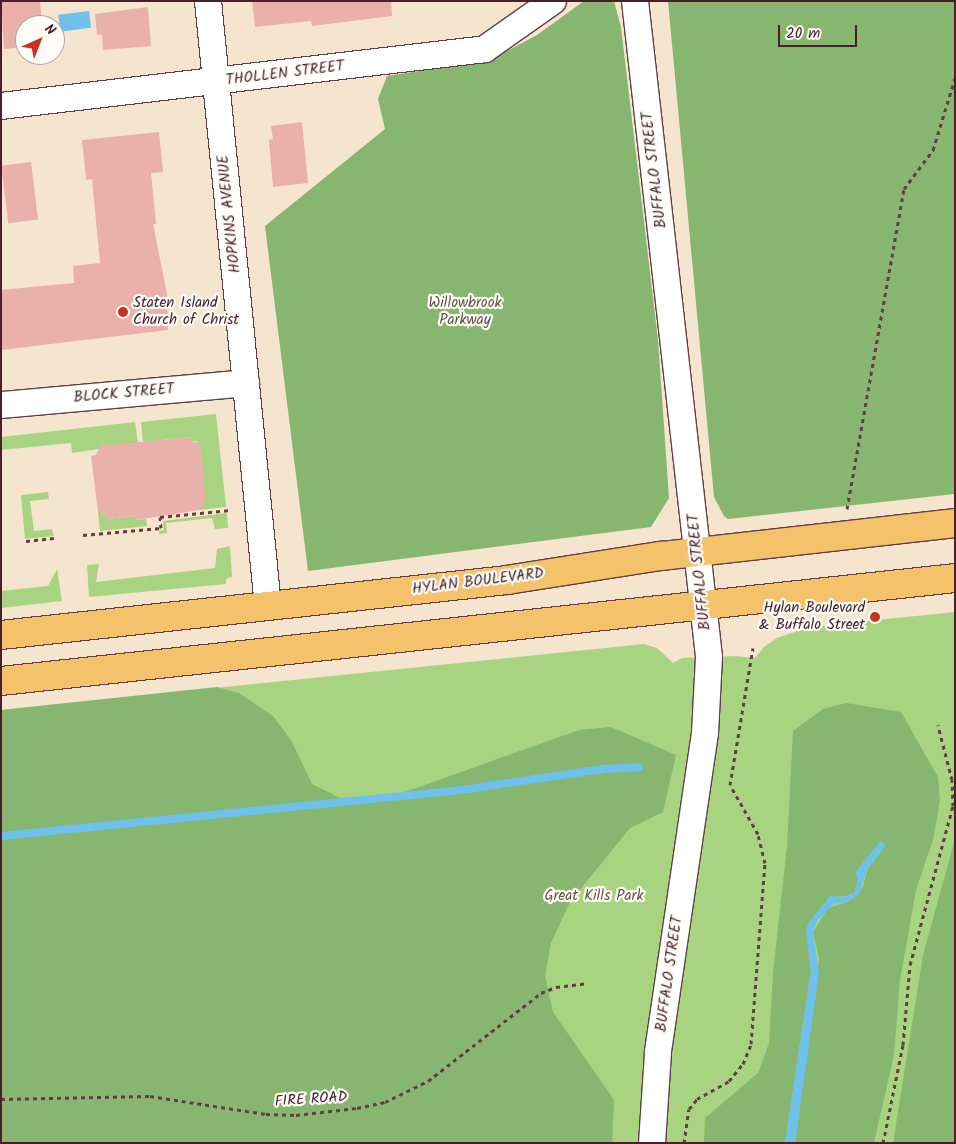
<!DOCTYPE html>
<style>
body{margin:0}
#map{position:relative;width:956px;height:1144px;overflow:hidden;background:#f6e5ce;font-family:Kalam,sans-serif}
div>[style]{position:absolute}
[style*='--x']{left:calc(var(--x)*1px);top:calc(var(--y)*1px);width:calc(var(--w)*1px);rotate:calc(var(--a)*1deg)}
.green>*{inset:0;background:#a8d481}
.forest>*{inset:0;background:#86b66f}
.water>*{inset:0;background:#6ec1ea;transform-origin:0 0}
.stream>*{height:8px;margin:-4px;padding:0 4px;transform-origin:4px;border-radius:4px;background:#6ec1ea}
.building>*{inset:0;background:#e9b0ac;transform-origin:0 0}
.path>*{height:3px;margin-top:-1.5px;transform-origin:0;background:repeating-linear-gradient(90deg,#643d43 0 4px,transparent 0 8px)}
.roads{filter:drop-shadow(1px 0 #643d43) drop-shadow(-1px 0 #643d43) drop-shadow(0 1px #643d43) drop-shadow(0 -1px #643d43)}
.minor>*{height:26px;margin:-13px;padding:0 13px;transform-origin:13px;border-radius:13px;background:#fff}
.major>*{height:28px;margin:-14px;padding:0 14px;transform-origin:14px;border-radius:14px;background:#f3c26a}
.dots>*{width:14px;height:14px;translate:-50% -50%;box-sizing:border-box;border:2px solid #fdfcf7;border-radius:50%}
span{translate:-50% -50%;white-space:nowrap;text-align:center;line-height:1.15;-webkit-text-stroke:4.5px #fdfcf7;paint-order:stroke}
.street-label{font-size:15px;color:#4a1f2b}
.poi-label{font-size:15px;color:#4a1f2b}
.left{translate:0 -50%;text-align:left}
.right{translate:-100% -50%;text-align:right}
.park-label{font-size:15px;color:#665545}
.frame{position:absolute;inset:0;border:2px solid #4a1f2b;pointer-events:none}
.north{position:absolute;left:15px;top:15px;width:50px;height:50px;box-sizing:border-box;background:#fdfcf7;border:1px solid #b5a4a5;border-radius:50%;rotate:44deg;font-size:14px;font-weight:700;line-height:20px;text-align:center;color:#4a1f2b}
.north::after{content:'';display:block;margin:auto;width:18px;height:22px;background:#c8321e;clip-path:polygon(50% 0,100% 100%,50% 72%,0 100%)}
.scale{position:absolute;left:778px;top:25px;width:79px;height:22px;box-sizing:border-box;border:2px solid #4a1f2b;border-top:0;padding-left:6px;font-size:15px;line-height:18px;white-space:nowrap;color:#4a1f2b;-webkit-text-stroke:4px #fdfcf7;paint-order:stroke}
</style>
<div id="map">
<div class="green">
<div style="clip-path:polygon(216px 414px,226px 507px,200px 510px,199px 507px,203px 506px,197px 441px,192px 441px,191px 437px,143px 442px,141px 422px)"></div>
<div style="clip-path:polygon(135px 422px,138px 443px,72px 453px,71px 443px,1px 450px,1px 437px)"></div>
<div style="clip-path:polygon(48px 492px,49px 499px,30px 501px,34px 531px,52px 529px,54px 536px,25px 539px,21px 495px)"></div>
<div style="clip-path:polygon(98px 512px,102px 512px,108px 519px,136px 516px,137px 520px,146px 519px,147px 526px,100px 531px)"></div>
<div style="clip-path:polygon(227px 513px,228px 528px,215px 529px,212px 518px,166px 523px,167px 533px,159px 534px,159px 531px,164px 530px,163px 521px)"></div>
<div style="clip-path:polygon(230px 546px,232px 577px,226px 579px,226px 584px,89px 597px,87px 565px,99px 564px,96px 582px,215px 568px,217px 549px)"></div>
<div style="clip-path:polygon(57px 569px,62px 601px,1px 608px,1px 591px,48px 586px)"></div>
<div style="clip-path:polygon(955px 612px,955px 1143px,1px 1143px,1px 710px,644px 644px,657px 648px,673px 663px,682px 658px,735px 656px,755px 658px,764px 647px,777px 638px,809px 627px)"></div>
</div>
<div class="forest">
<div style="clip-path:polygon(584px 1px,614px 1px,621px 27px,658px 340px,669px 498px,651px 527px,308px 571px,265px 226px,385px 129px,378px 99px,387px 76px,490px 60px,537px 35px)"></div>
<div style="clip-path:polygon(668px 1px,955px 1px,955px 494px,728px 519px,724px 516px,714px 497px)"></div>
<div style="clip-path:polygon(217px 687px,239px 693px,273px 716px,291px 740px,312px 784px,348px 802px,388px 798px,579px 730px,611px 727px,676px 755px,663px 812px,630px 828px,570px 902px,551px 943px,545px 975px,553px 1012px,614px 1100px,612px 1143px,1px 1143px,1px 710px)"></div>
<div style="clip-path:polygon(846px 703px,901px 712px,938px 777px,940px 801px,933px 840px,916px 890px,900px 980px,894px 1055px,874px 1143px,795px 1143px,819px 958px,813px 932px,828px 908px,847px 902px,863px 887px,867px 870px,886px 845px,858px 878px,855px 892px,849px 896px,830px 897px,809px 922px,806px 931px,811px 971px,785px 1143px,704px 1143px,705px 1118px,758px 1073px,769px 1043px,773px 973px,787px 846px,793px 731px,823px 709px)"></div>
<div style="clip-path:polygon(955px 839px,955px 1143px,893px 1143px,923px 955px)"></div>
</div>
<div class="water">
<div style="left:89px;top:11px;width:17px;height:31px;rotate:83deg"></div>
<div style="clip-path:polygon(881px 841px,886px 845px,867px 870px,859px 894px,848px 902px,833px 904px,817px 921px,813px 932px,819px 973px,795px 1143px,785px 1143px,811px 971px,806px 931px,809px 922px,830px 896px,843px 897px,855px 892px,858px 878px,855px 872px)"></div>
</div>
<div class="stream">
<div style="--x:1;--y:836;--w:462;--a:-5.7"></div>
<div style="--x:461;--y:790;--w:145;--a:-8.4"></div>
<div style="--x:604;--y:769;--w:35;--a:-3"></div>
</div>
<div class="building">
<div style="clip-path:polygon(1px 1px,40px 1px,42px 25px,25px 25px,25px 47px,4px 49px)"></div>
<div style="clip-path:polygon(252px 1px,391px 1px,392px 16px,312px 26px,311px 21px,255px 27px)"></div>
<div style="clip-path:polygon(148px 7px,151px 46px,103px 50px,102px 34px,97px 35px,95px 14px)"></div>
<div style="clip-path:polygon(302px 122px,308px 183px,273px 187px,269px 140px,273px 139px,271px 126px)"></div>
<div style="clip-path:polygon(159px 132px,163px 172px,151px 173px,156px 224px,153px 224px,167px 294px,168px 330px,1px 350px,1px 290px,74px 283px,73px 266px,100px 263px,92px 179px,86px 180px,82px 140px)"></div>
<div style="left:31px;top:162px;width:58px;height:30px;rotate:83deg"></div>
<div style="clip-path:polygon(192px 437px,192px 441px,200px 443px,206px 501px,200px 510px,137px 520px,136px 516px,108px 519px,102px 512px,98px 512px,91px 456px,96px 455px,100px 446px)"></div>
</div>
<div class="path">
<div style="--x:847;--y:509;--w:325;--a:-79.9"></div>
<div style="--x:904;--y:189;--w:49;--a:-53.4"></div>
<div style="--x:933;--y:150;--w:75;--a:-73"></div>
<div style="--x:83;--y:535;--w:78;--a:-5.1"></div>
<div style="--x:161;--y:528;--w:11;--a:-95"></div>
<div style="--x:160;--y:517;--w:71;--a:-5.6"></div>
<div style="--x:26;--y:541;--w:28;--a:-6"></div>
<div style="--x:1;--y:1099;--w:149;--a:-1.2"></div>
<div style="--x:150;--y:1096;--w:117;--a:8.8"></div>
<div style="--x:266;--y:1114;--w:30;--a:2"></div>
<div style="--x:296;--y:1115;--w:61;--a:-6.5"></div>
<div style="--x:357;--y:1108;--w:29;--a:-12"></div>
<div style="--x:385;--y:1102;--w:48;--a:-26"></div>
<div style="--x:428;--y:1081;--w:143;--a:-37.9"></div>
<div style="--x:541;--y:993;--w:16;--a:-22"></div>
<div style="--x:556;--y:987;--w:31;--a:-7"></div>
<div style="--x:684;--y:1143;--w:34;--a:-82"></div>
<div style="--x:689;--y:1109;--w:13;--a:-51"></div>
<div style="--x:697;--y:1099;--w:37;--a:-29"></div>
<div style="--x:729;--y:1081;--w:22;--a:-51"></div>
<div style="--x:743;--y:1064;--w:22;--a:-68"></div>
<div style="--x:751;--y:1044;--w:182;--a:-85.6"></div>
<div style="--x:765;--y:863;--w:30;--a:-104"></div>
<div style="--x:758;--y:834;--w:56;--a:-119.7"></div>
<div style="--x:730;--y:785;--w:139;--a:-80.5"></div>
<div style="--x:883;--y:1143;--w:100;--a:-78.5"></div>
<div style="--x:903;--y:1045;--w:80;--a:-85"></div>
<div style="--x:910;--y:965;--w:165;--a:-74.9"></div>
<div style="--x:953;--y:806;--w:26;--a:-92"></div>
<div style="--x:952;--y:780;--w:57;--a:-104.3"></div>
</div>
<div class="roads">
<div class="minor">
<div style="--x:208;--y:1;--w:608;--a:84.34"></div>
<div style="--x:635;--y:1;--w:660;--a:83.56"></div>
<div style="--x:709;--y:657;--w:76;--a:93"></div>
<div style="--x:705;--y:733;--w:323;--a:98.4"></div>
<div style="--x:658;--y:1053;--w:90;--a:93.8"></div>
<div style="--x:1;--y:106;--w:487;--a:-6.7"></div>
<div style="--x:485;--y:49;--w:83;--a:-35.2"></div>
<div style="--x:1;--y:405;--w:246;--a:-5.1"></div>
</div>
<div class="major">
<div style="--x:1;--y:635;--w:509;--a:-6.2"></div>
<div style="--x:507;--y:580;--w:156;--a:-8.9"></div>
<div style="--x:661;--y:556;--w:296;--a:-6.4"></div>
<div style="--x:1;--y:681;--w:960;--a:-6.16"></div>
</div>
</div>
<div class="dots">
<div style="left:123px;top:312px;background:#c8321e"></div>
<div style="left:875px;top:617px;background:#c8321e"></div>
</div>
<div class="street-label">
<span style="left:285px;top:74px;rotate:-7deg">THOLLEN STREET</span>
<span style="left:655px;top:170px;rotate:-97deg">BUFFALO STREET</span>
<span style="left:230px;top:214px;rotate:-96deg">HOPKINS AVENUE</span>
<span style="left:124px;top:394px;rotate:-5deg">BLOCK STREET</span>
<span style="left:700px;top:572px;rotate:-96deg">BUFFALO STREET</span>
<span style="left:478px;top:582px;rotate:-7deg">HYLAN BOULEVARD</span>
<span style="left:670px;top:974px;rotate:-82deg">BUFFALO STREET</span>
<span style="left:311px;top:1100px;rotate:-4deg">FIRE ROAD</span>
</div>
<div class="poi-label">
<span class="left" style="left:133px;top:312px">Staten Island<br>Church of Christ</span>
<span class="right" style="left:865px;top:617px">Hylan Boulevard<br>&amp; Buffalo Street</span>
</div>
<div class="park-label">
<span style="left:465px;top:312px">Willowbrook<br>Parkway</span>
<span style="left:594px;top:897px">Great Kills Park</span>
</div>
<div class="frame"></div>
<div class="north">N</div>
<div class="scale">20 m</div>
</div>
